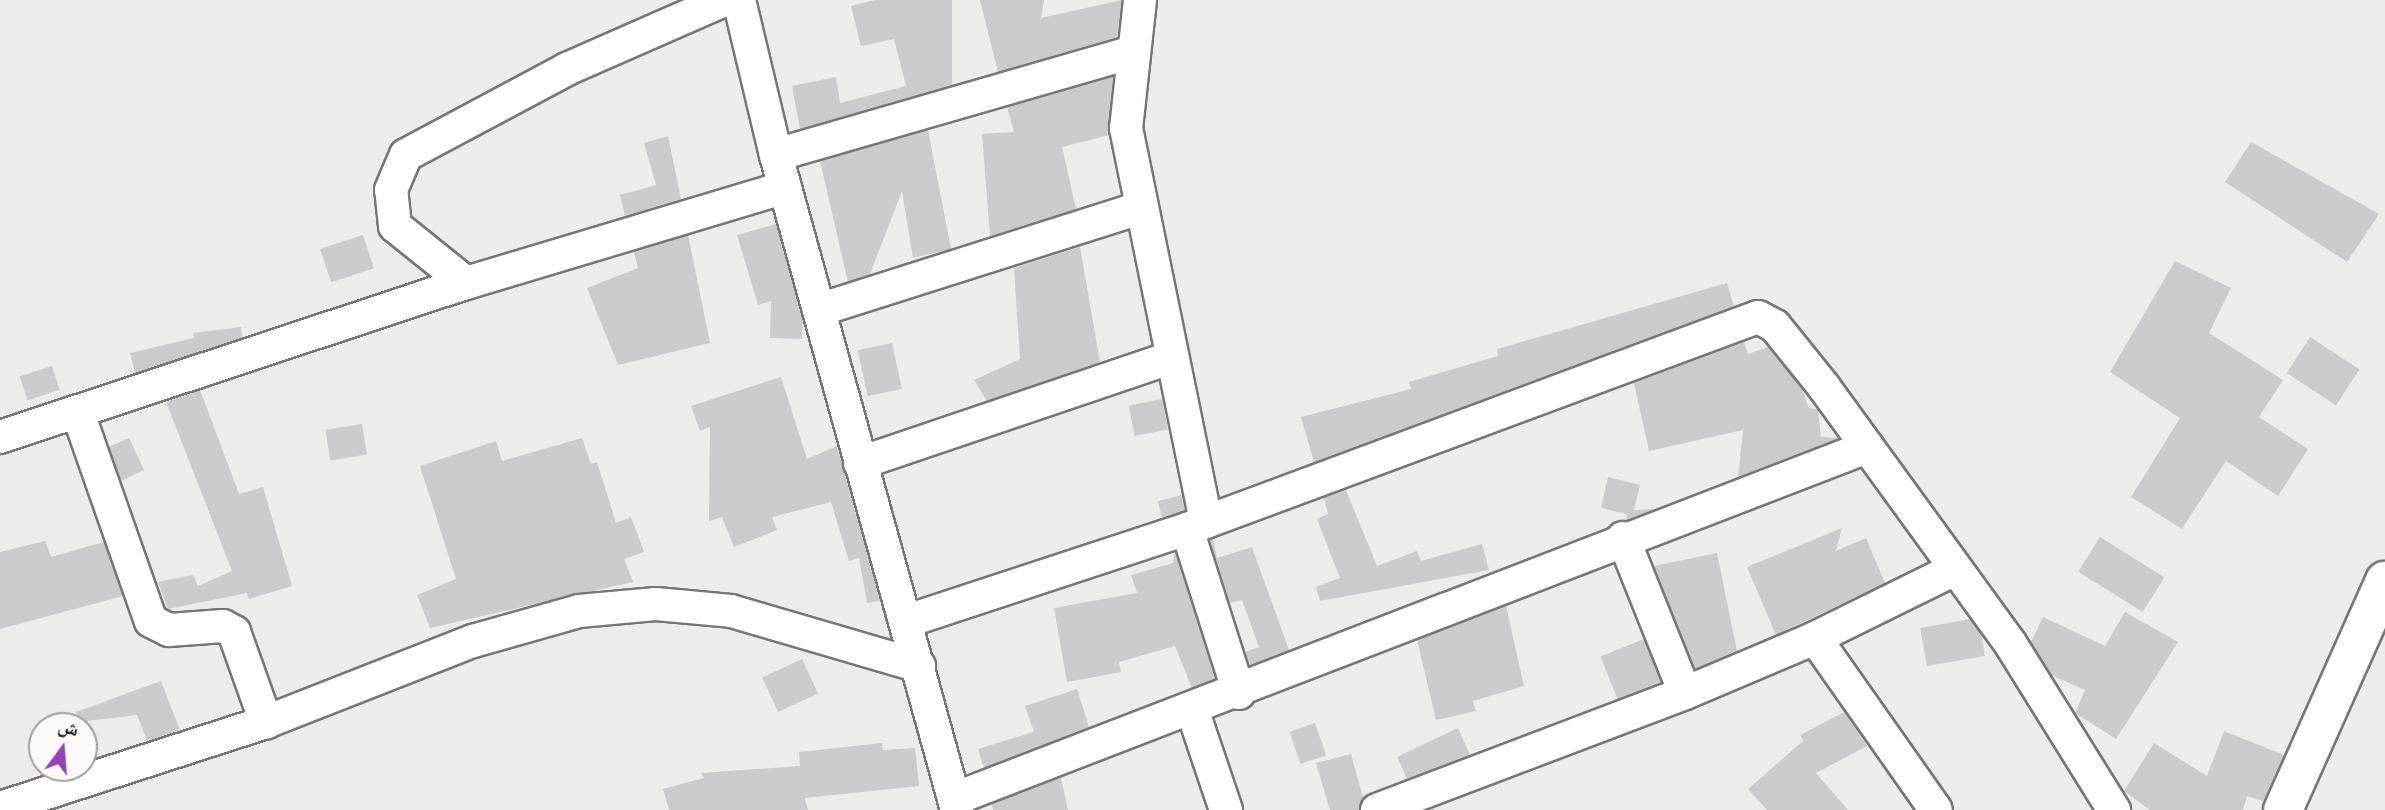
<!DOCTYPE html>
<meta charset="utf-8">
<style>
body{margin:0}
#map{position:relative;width:2385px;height:810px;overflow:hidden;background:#eeecea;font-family:"Source Sans 3","Noto Naskh Arabic",sans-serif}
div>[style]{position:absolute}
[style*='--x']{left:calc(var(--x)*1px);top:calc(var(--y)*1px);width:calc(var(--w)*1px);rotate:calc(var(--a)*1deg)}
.building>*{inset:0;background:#cbcacd;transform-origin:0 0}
.roads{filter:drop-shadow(2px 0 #787674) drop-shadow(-2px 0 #787674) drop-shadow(0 2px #787674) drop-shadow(0 -2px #787674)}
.street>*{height:32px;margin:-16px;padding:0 16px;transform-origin:16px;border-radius:16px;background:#fff}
.secondary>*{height:38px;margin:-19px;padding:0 19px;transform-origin:19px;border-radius:19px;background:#fff}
span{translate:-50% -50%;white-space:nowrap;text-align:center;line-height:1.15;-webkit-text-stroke:6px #fcf9f7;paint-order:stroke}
.north{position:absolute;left:28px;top:712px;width:70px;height:70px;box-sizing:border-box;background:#fcf9f7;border:2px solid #a19f9d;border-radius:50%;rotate:16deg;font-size:19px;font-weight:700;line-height:28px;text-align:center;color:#181716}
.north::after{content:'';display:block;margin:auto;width:24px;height:32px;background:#9444b3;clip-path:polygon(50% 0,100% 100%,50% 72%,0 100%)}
</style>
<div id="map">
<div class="building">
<div style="clip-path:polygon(875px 0,952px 0,952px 85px,800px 129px,792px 86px,836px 77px,840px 103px,906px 86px,894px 39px,861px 46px,851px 6px)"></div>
<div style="clip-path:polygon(980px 0,1044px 0,1041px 18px,1122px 0,1117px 37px,998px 72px)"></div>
<div style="clip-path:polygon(1113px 77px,1109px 135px,1062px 147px,1076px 209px,990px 236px,982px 134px,1014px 132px,1007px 107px)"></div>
<div style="clip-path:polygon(928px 130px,951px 249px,913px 258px,902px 191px,870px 274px,848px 282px,820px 161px)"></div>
<div style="clip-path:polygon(668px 136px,681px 199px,625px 216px,620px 195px,656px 185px,644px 143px)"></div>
<div style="clip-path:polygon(2251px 142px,2379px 214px,2347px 262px,2225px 182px)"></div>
<div style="clip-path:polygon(776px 224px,803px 321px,802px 339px,770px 338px,771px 301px,758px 305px,737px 235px)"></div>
<div style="left:363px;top:235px;width:35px;height:45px;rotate:72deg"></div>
<div style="clip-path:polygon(688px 235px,710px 343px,618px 365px,587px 288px,638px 268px,634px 252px)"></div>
<div style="clip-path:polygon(1080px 247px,1100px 362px,987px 401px,974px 380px,1020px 359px,1014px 268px)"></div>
<div style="clip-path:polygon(2175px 261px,2231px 288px,2209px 333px,2283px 380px,2259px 417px,2308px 449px,2278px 496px,2226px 461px,2182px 529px,2131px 497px,2180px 418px,2110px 372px)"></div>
<div style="clip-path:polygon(1727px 283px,1734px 306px,1314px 462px,1301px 417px,1411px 389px,1409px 382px,1498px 356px,1497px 349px)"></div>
<div style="clip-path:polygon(241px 327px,242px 338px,135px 373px,130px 353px,194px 338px,193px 333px)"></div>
<div style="left:2310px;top:337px;width:59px;height:43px;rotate:33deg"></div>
<div style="clip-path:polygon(1744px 342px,1748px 354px,1768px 347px,1802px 389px,1809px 408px,1818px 409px,1821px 437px,1839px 438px,1738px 477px,1743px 430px,1649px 451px,1634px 383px)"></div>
<div style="left:892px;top:343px;width:47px;height:35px;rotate:78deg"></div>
<div style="left:52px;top:366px;width:25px;height:34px;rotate:72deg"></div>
<div style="clip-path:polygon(781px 377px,807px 459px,837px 446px,880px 601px,867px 603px,859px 558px,849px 561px,831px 502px,772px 517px,777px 530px,734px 547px,722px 517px,709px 521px,710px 427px,700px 431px,691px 406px)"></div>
<div style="clip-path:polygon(200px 390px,239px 494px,263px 487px,292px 586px,249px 599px,247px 593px,168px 609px,158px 582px,193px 575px,198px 586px,232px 571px,166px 402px)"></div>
<div style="left:1162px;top:399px;width:31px;height:34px;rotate:79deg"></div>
<div style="left:362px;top:424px;width:31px;height:37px;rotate:81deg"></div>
<div style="clip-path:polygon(129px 438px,144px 470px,121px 481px,109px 447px)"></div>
<div style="clip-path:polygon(582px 438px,591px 464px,597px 462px,616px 523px,631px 517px,644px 552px,624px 559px,633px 582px,430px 628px,417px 595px,456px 579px,420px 466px,496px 441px,502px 461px)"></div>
<div style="clip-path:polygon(1608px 477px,1640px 485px,1634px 510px,1655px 509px,1627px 520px,1626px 514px,1601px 508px)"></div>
<div style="clip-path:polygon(1346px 490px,1377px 566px,1417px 551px,1421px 561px,1482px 544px,1489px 570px,1320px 601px,1316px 587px,1340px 578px,1317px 519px,1328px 514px,1324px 498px)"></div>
<div style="clip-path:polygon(1182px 495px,1185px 510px,1162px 518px,1158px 501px)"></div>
<div style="clip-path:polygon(1842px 528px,1836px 551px,1866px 538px,1885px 583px,1776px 635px,1747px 567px)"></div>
<div style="left:2100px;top:537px;width:76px;height:41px;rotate:32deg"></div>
<div style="clip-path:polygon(1213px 539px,1217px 558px,1252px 547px,1289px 650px,1250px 665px,1245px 652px,1259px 647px,1242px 600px,1230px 603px,1210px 540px)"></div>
<div style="clip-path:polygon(45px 541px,51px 557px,104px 542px,123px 596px,0 629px,0 552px)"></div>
<div style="clip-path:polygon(1175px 552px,1215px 679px,1192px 688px,1175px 646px,1119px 662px,1121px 672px,1067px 682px,1054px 608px,1137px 593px,1131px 575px,1173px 563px)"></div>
<div style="clip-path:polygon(1717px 553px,1737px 651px,1695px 669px,1654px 566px)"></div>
<div style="clip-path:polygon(1506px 606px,1524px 686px,1473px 701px,1476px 711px,1436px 720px,1417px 640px)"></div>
<div style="clip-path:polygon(2125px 612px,2178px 642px,2116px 739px,2075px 713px,2085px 690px,2051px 675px,2031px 642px,2043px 617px,2105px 646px)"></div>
<div style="clip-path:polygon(1970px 619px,1981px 634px,1985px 656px,1927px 666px,1920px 628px)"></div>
<div style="left:1644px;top:639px;width:46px;height:47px;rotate:68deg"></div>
<div style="left:802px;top:659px;width:38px;height:44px;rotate:65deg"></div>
<div style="clip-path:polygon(161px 681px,180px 730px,147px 741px,137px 715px,79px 722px,76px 712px)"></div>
<div style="clip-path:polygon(1077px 689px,1089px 727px,984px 768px,978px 749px,1034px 732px,1025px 706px)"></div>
<div style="clip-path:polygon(1844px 712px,1867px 746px,1816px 773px,1848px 810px,1767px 810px,1748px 789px,1803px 741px,1800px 735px)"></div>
<div style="left:1315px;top:723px;width:34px;height:27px;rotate:71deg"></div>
<div style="clip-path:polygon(1458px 728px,1470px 755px,1407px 779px,1397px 757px)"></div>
<div style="clip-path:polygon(2224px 731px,2284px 755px,2263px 801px,2247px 796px,2243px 810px,2150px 810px,2124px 791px,2154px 743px,2207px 776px)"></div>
<div style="clip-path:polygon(882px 743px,883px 750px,915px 748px,919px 786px,805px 798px,808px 810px,669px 810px,663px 789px,704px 778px,701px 773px,800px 766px,799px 752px)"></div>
<div style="clip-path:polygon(1351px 754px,1363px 798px,1359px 810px,1330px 810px,1316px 763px)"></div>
<div style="clip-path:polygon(1061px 777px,1068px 810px,993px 810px,992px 804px)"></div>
</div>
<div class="roads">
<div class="street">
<div style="--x:739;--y:0;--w:159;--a:76.6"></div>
<div style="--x:776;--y:155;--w:680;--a:74.55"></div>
<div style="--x:1140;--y:0;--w:129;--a:96.2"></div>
<div style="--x:1126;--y:128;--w:402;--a:78.5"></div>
<div style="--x:776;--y:155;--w:372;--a:-16.1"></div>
<div style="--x:466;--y:283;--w:91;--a:-141.2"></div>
<div style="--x:395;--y:226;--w:36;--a:-96"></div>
<div style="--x:391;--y:190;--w:38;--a:-67"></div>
<div style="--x:406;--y:155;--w:183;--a:-28.1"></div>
<div style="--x:567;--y:69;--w:171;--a:-23.7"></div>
<div style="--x:822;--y:309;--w:335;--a:-17.6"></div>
<div style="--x:78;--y:413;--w:220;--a:70.7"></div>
<div style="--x:151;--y:621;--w:20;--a:27"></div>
<div style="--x:169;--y:630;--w:54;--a:-4.2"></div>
<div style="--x:223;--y:626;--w:13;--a:29"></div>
<div style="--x:234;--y:632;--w:96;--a:70.4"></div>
<div style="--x:0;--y:437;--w:491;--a:-18.3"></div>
<div style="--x:466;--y:283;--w:333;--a:-16.7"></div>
<div style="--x:860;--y:463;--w:328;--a:-18.7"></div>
<div style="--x:1187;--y:529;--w:172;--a:72.4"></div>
<div style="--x:1623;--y:538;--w:167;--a:68.2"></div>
<div style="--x:907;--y:621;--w:295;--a:-18.2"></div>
<div style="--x:1187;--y:529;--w:609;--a:-20.37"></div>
<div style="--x:1758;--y:317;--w:19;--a:28"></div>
<div style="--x:1775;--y:326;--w:78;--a:51.2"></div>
<div style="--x:1824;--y:387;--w:316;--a:54"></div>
<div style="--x:2010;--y:643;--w:197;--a:58.1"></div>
<div style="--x:1815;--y:638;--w:210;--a:54.9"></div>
<div style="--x:1192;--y:709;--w:107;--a:71.4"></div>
<div style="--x:954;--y:799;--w:979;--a:-21.08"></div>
<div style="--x:0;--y:808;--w:280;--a:-17.9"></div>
<div style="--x:266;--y:722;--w:222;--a:-21.4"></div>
<div style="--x:473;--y:641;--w:110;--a:-15.8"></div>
<div style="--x:579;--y:611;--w:77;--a:-5.2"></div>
<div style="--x:656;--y:604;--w:75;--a:5.3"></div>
<div style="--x:731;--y:611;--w:196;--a:16.3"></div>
<div style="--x:1377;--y:810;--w:329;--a:-20.8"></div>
<div style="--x:1685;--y:693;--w:141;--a:-22.9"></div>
<div style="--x:1815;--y:638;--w:154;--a:-26.2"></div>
</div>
<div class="secondary">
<div style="--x:2283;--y:810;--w:251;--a:-66"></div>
</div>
</div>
<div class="north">ش</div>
</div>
